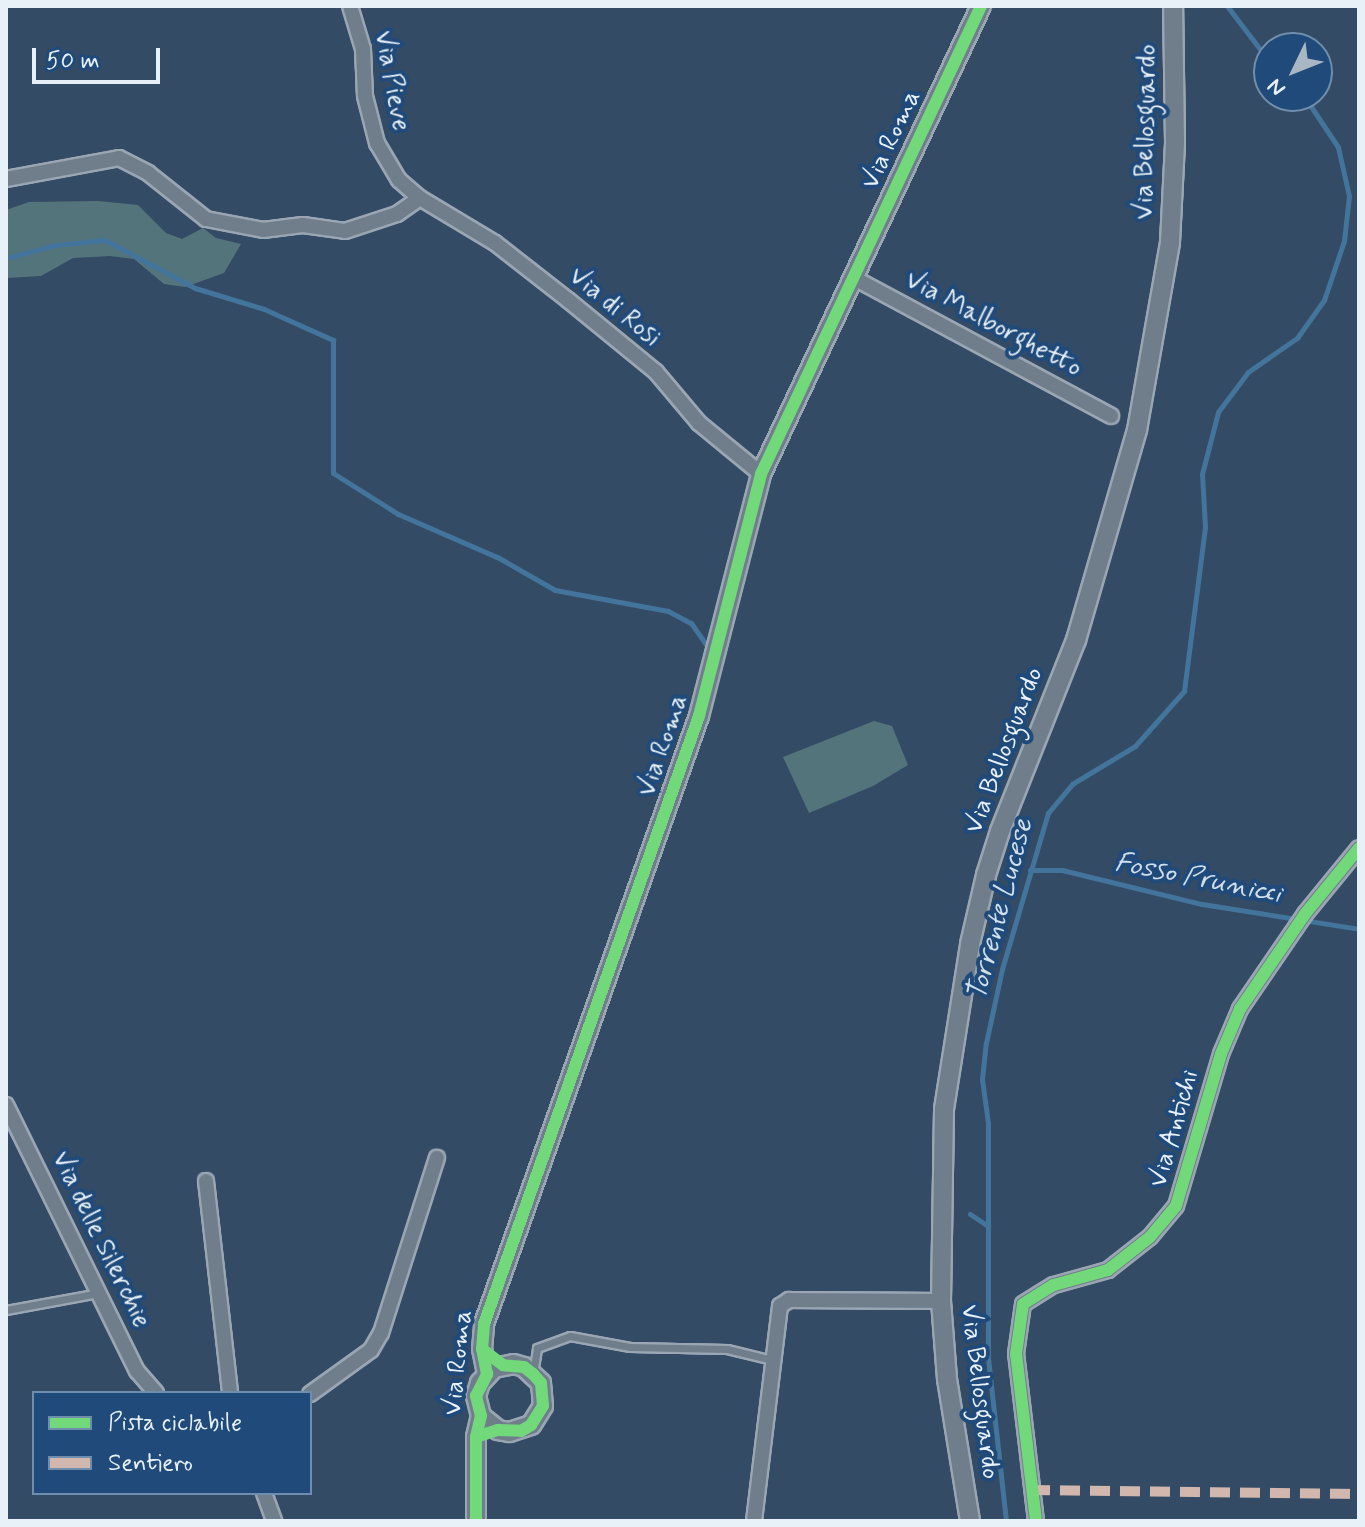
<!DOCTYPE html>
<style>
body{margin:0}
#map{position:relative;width:1365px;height:1527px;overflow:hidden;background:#344b65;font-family:Mynerve,sans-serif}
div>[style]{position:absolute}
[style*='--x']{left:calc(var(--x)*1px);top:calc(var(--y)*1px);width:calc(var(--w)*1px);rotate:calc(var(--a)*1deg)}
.green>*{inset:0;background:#54747b}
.stream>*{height:5px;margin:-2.5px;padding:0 2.5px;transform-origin:2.5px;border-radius:2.5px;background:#43759c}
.roads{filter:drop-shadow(2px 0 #9aa6b3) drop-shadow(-2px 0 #9aa6b3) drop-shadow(0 2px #9aa6b3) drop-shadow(0 -2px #9aa6b3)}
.lane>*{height:7px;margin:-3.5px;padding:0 3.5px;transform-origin:3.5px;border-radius:3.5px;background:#707e8c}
.street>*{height:14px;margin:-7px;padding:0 7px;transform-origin:7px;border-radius:7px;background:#707e8c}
.secondary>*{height:18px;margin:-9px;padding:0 9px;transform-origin:9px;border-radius:9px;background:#707e8c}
.quiet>*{height:10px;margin-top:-5px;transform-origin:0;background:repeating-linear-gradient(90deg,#d1b7ad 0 20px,transparent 0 30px)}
.cycleway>*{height:12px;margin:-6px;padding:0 6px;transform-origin:6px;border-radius:6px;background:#71d979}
span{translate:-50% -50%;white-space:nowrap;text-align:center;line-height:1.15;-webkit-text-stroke:8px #1f4a7a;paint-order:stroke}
.street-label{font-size:26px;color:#e8f1f8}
.water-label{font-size:28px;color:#cfdfeb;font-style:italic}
.frame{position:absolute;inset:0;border:8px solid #e8f1f8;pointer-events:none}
.legend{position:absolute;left:32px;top:1391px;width:280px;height:104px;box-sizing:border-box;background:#1f4a7a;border:2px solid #6f8dac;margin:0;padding:10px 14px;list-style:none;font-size:24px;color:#e8f1f8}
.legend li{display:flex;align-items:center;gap:16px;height:40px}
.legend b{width:40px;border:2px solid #6f8dac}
.north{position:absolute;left:1253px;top:32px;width:80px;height:80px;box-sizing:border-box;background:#1f4a7a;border:2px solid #6f8dac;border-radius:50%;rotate:227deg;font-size:22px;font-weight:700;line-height:32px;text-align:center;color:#e8f1f8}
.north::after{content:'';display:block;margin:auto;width:28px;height:36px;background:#a9b7c5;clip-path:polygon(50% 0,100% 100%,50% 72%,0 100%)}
.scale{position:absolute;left:32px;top:48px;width:128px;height:36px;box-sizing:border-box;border:4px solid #e8f1f8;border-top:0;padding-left:10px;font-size:24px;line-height:28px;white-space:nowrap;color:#e8f1f8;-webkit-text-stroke:6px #1f4a7a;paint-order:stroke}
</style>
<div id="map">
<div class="green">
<div style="clip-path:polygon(98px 201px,138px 205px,166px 233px,182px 239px,203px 228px,216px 238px,241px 244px,224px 273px,185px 287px,164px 284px,134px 259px,110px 256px,73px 258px,41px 276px,6px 278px,6px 210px,29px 202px)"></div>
<div style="clip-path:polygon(874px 721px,892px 726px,908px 765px,873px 786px,809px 813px,783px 757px)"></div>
</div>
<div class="stream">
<div style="--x:1227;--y:6;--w:69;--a:52.6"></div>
<div style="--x:6;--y:258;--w:52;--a:-14.6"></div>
<div style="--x:56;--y:245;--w:49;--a:-5.8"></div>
<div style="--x:105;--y:240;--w:102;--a:28.1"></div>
<div style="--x:195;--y:288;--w:72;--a:16.9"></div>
<div style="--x:264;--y:309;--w:76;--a:24.2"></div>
<div style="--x:333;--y:340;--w:133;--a:90"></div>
<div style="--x:333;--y:473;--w:77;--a:32.2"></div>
<div style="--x:398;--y:514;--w:110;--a:23.5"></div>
<div style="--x:499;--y:558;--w:64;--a:29.7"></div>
<div style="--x:555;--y:590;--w:115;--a:10.5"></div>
<div style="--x:668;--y:611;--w:26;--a:28"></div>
<div style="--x:691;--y:623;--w:29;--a:55"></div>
<div style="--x:1030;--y:870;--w:32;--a:0"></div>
<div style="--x:1062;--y:870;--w:144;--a:13.7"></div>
<div style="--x:1202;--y:904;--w:159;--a:9"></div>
<div style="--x:970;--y:1214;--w:22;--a:34"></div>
<div style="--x:1006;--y:1521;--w:165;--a:-96.3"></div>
<div style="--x:988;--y:1357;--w:234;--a:-90"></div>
<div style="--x:988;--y:1123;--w:44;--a:-97.8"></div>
<div style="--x:982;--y:1079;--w:36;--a:-84"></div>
<div style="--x:986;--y:1043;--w:76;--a:-77.8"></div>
<div style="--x:1002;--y:969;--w:163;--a:-73.6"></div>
<div style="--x:1048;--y:813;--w:38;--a:-50"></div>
<div style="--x:1072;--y:784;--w:74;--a:-31.1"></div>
<div style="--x:1135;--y:746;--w:74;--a:-48.3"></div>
<div style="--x:1184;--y:691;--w:165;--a:-82.7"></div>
<div style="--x:1205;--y:527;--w:53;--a:-93.2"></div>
<div style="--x:1202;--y:474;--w:64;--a:-75.5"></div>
<div style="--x:1218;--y:412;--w:50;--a:-53.1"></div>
<div style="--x:1248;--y:372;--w:60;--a:-34.8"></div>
<div style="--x:1297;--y:338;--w:47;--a:-54.6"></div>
<div style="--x:1324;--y:300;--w:62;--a:-71.3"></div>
<div style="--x:1344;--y:241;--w:45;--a:-83.7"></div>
<div style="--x:1349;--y:196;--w:50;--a:-102.7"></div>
<div style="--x:1338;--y:147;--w:61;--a:-123.7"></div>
</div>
<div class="roads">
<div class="lane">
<div style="--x:6;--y:1310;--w:95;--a:-10.4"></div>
<div style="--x:533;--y:1374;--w:26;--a:-81"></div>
<div style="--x:537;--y:1348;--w:35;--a:-20"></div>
<div style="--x:570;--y:1336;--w:61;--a:10.4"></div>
<div style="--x:630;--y:1347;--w:97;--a:1.2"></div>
<div style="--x:727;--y:1349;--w:46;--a:13.7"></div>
</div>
<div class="street">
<div style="--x:350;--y:6;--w:45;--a:73.2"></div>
<div style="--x:363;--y:49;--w:47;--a:87.6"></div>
<div style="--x:365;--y:96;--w:49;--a:75.7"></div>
<div style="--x:377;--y:143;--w:43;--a:59.3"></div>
<div style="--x:399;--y:180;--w:28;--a:41"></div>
<div style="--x:420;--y:198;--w:87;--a:31"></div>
<div style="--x:495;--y:243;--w:93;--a:38"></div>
<div style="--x:568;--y:300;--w:114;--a:39.3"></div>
<div style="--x:656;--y:372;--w:67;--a:49.9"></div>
<div style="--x:699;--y:423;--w:80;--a:39.4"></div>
<div style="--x:6;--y:179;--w:115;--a:-10.5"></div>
<div style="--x:119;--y:158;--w:33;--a:27"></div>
<div style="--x:148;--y:173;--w:74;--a:38.4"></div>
<div style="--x:206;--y:219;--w:58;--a:10.9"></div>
<div style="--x:263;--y:230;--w:40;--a:-7.1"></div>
<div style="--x:303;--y:225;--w:42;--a:8.1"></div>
<div style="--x:345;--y:231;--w:55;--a:-18.1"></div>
<div style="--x:397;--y:214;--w:28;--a:-35"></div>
<div style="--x:852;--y:277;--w:294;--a:28.2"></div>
<div style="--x:6;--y:1105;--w:297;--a:63.8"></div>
<div style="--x:137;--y:1371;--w:29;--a:49"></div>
<div style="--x:206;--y:1181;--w:213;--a:83.5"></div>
<div style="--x:310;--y:1394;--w:75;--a:-35.8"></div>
<div style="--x:371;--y:1350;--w:20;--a:-60"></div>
<div style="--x:381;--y:1333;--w:184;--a:-72.3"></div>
<div style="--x:264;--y:1493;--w:30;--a:70"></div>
<div style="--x:754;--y:1521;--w:217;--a:-83.1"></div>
<div style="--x:780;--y:1306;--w:11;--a:-34"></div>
<div style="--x:789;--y:1300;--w:152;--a:0.4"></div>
<div style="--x:1036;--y:1521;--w:168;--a:-96.8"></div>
<div style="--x:1016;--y:1354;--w:50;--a:-82"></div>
<div style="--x:1023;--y:1304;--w:36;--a:-32"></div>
<div style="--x:1054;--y:1285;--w:56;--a:-15.5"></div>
<div style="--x:1108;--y:1270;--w:53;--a:-38.2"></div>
<div style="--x:1150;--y:1237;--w:40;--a:-50"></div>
<div style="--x:1176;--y:1206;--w:159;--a:-73.5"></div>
<div style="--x:1221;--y:1054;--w:49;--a:-67.1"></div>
<div style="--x:1240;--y:1009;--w:115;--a:-55.6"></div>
<div style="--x:1305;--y:914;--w:85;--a:-50.7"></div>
</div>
<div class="secondary">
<div style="--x:487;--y:1374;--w:25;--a:-101"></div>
<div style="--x:482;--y:1349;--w:25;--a:-85"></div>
<div style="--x:484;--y:1324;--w:645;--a:-70.53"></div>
<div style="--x:699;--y:716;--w:250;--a:-75.6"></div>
<div style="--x:761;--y:474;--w:517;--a:-64.82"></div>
<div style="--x:476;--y:1521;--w:84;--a:-90"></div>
<div style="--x:476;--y:1437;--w:22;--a:-77"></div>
<div style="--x:481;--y:1416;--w:21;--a:-104"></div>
<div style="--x:476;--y:1396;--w:14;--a:-73"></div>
<div style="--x:480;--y:1383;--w:21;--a:-47"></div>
<div style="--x:494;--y:1368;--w:20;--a:-11"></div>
<div style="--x:514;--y:1364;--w:10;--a:17"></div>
<div style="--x:524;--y:1367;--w:23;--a:43"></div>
<div style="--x:541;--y:1383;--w:23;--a:85"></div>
<div style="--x:543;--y:1406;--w:22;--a:122"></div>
<div style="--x:531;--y:1425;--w:23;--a:162"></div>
<div style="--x:509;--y:1432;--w:11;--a:-170"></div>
<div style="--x:498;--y:1430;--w:22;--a:-141"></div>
<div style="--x:970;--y:1521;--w:144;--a:-99.2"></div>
<div style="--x:947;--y:1379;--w:78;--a:-94.4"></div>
<div style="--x:941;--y:1301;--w:192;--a:-89.1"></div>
<div style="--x:944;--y:1109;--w:167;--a:-81"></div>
<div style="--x:970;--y:944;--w:71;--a:-76.9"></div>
<div style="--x:986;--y:875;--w:46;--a:-72.3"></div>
<div style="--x:1000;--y:831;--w:206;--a:-68.3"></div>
<div style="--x:1076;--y:640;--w:219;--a:-73.8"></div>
<div style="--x:1137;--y:430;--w:191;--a:-80"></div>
<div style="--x:1170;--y:242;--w:100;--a:-87.1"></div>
<div style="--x:1175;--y:142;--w:136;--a:-90.8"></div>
</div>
</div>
<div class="quiet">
<div style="--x:1030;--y:1490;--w:329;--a:0.7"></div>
</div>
<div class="cycleway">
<div style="--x:476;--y:1437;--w:23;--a:-18"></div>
<div style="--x:498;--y:1430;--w:23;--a:2"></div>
<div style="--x:521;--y:1431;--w:12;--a:-31"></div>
<div style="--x:531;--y:1425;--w:22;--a:-58"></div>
<div style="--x:543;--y:1406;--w:23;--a:-95"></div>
<div style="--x:541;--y:1383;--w:12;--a:-132"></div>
<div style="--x:533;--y:1374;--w:11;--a:-142"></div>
<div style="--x:524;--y:1367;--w:21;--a:-175"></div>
<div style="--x:503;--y:1365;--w:26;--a:-143"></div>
<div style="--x:476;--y:1521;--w:84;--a:-90"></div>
<div style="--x:476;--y:1437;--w:22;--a:-77"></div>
<div style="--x:481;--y:1416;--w:21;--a:-104"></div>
<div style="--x:476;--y:1396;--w:25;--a:-63"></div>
<div style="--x:487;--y:1374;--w:25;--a:-101"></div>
<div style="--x:482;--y:1349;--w:25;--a:-85"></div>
<div style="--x:484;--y:1324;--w:645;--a:-70.53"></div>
<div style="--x:699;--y:716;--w:250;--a:-75.6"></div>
<div style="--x:761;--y:474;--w:517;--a:-64.82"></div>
<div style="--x:1036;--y:1521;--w:168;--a:-96.8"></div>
<div style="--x:1016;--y:1354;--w:50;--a:-82"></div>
<div style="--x:1023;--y:1304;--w:36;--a:-32"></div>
<div style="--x:1054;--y:1285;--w:56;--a:-15.5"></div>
<div style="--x:1108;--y:1270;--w:53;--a:-38.2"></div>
<div style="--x:1150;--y:1237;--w:40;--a:-50"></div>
<div style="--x:1176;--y:1206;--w:159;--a:-73.5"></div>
<div style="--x:1221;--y:1054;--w:49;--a:-67.1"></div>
<div style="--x:1240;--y:1009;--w:115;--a:-55.6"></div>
<div style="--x:1305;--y:914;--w:85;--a:-50.7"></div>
</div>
<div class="street-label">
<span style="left:391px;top:81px;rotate:79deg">Via Pieve</span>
<span style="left:1147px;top:132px;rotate:-89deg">Via Bellosguardo</span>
<span style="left:892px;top:140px;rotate:-65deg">Via Roma</span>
<span style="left:614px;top:308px;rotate:39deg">Via di Rosi</span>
<span style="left:993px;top:325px;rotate:28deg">Via Malborghetto</span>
<span style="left:664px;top:746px;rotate:-71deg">Via Roma</span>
<span style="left:1005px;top:751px;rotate:-69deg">Via Bellosguardo</span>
<span style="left:1175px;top:1129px;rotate:-74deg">Via Antichi</span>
<span style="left:100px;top:1240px;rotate:64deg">Via delle Silerchie</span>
<span style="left:459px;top:1363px;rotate:-84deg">Via Roma</span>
<span style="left:979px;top:1392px;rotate:83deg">Via Bellosguardo</span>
</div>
<div class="water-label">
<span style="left:1198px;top:879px;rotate:11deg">Fosso Prunicci</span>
<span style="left:1001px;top:910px;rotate:-75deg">Torrente Lucese</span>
</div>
<div class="frame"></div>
<ul class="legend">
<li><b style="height:10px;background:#71d979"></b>Pista ciclabile</li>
<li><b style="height:10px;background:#d1b7ad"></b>Sentiero</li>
</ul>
<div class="north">N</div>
<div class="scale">50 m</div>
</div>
